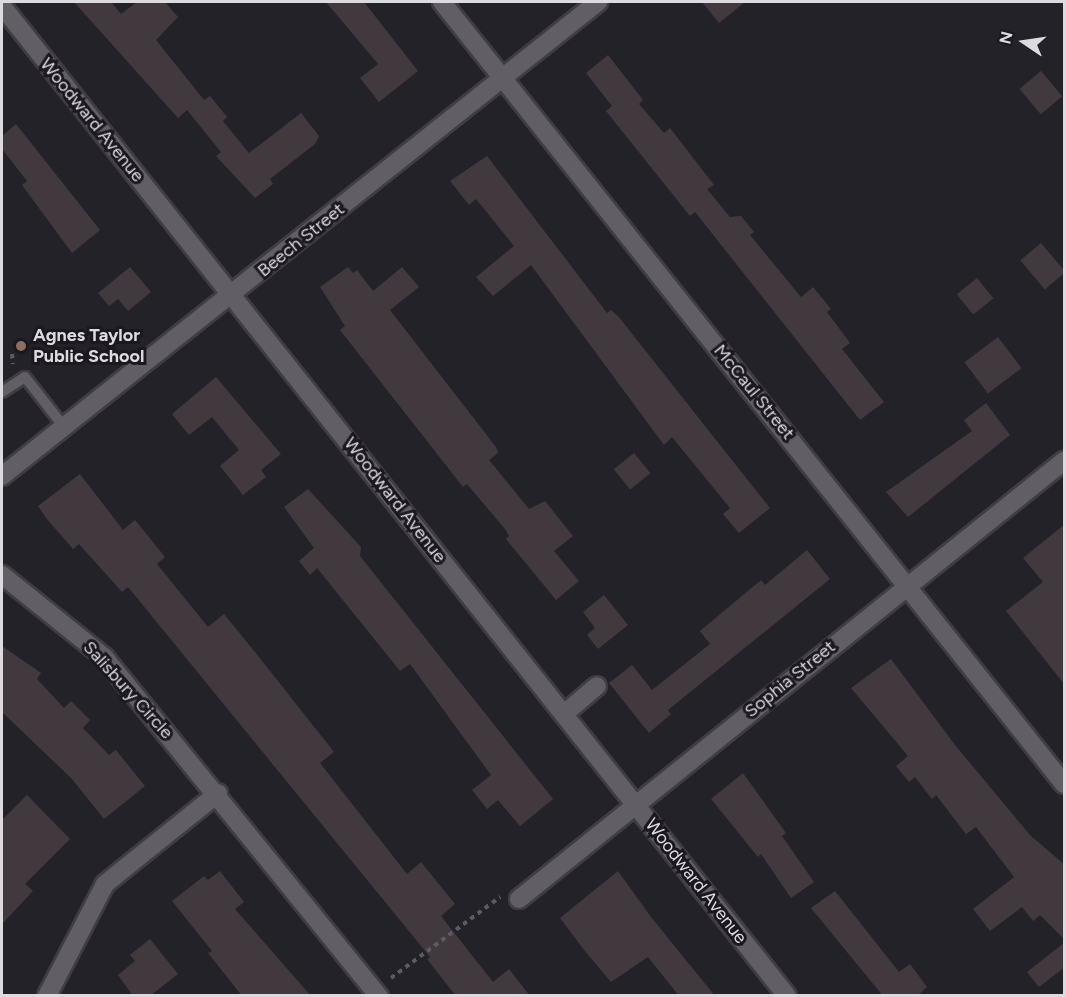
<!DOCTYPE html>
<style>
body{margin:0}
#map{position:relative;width:1066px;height:997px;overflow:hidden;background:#242229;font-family:Figtree,sans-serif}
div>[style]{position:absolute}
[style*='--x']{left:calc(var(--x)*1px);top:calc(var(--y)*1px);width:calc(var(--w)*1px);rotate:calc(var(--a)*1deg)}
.building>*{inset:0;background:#41393e;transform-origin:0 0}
.path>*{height:4px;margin-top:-2px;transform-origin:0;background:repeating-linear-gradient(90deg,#5d5b62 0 4.5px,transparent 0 9px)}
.roads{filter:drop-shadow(2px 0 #403d43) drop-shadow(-2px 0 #403d43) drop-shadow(0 2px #403d43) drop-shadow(0 -2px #403d43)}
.lane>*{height:10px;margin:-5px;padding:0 5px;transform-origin:5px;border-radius:5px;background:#615e66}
.street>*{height:18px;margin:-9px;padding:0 9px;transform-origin:9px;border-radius:9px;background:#615e66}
.dots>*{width:16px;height:16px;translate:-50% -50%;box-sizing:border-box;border:3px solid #1b181f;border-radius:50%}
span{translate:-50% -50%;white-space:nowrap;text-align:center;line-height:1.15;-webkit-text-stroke:6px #1b181f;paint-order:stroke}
.street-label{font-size:18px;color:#dddbe0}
.poi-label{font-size:18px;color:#dddbe0;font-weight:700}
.left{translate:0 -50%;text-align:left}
.frame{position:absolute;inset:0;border:3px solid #dddbe0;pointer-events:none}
.north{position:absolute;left:994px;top:12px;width:60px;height:60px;-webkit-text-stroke:4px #1b181f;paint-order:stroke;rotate:283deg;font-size:16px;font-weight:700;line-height:24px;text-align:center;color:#dddbe0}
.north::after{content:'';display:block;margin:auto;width:21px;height:27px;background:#dddbe0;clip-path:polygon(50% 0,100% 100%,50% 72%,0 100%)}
</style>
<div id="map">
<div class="building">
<div style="clip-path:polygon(74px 2px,111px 2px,121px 14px,137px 2px,165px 2px,178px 17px,156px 40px,204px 100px,210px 96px,227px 117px,223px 121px,249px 153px,301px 113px,319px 136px,315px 144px,270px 179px,273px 184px,255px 198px,216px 156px,221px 152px,187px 110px,178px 118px)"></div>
<div style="clip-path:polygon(326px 2px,364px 2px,418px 71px,379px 102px,360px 78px,378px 64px)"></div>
<div style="clip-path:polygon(702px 2px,745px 2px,719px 23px)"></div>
<div style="clip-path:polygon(608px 55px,643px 100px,639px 104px,664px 133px,670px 128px,714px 185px,707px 189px,730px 217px,741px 216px,754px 232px,750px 235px,801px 297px,813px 287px,831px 309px,827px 312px,850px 343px,842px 349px,884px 402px,860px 420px,695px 212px,690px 216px,606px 111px,612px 106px,586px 73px)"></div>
<div style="left:1041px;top:71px;width:33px;height:28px;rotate:50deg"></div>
<div style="clip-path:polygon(16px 124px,100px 230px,72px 253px,22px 185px,27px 181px,2px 149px,2px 136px)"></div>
<div style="clip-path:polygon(487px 156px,607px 313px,611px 310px,618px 316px,770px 508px,739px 533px,723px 514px,730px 508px,672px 437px,664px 445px,531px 265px,493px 296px,476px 277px,514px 246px,476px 199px,469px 205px,450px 181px)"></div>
<div style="left:1041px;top:243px;width:38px;height:27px;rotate:50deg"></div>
<div style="clip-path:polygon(130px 267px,151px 292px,128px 311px,118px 299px,109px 306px,98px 293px)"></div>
<div style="clip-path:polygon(348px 267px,353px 273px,357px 270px,373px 291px,402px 267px,419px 287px,390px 310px,496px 447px,498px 453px,489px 460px,529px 509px,545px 501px,573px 536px,554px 551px,579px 581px,556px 600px,506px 539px,509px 536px,505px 529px,467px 484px,463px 487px,340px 330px,345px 326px,320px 287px)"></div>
<div style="left:977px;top:278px;width:26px;height:26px;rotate:51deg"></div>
<div style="left:998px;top:337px;width:39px;height:42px;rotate:53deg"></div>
<div style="clip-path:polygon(216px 377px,281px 454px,261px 470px,266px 477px,243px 495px,220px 466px,239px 450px,212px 417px,189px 435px,172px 414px)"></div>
<div style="clip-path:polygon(986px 403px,1010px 435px,908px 517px,886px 492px,972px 431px,964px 420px)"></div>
<div style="left:634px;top:453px;width:26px;height:26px;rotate:51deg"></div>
<div style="clip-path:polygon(80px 474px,123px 530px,135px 520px,165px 557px,157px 564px,208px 627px,224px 614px,255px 652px,334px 752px,320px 763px,407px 874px,421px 862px,455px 904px,441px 916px,493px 982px,509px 969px,530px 996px,456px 996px,427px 959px,430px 957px,128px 587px,122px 592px,79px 544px,73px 549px,46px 518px,38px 506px)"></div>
<div style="clip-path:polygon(308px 489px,361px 547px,360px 556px,553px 799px,520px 826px,498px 800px,487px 809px,472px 790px,491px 775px,410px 664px,400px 671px,317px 568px,310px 575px,299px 561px,314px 548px,284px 507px)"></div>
<div style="clip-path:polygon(1065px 524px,1065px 685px,1006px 611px,1043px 582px,1023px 558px)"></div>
<div style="clip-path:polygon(807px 550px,830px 579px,668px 710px,671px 714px,649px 733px,609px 683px,632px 665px,652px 690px,710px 644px,700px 631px,761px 580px,765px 585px)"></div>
<div style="clip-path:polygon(604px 595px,628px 625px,598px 649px,587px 635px,595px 628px,583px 612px)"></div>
<div style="clip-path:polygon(2px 646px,41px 673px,37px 679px,64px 708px,71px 701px,90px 720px,83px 728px,109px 755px,116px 750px,145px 786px,104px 819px,72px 779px,2px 712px)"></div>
<div style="clip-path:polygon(891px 659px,955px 745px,1030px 835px,1065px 865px,1065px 940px,1040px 915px,1033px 921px,1022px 907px,990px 931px,973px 909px,1014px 877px,976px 827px,966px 834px,936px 795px,932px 799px,915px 777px,909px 782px,896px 766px,908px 756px,851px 688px)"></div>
<div style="clip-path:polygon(743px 773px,786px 833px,782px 836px,814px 882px,791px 898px,761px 854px,758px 857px,711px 799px)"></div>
<div style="clip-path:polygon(27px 795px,70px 839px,25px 884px,33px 891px,2px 924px,2px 820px)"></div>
<div style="clip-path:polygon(220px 871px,244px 902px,235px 909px,311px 996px,242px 996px,208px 953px,212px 951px,172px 901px,204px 876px,208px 880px)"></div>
<div style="clip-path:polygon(618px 871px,651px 917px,715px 996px,679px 996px,648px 957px,611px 982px,584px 950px,560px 918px)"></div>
<div style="clip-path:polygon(835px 891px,899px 972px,910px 964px,927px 987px,917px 996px,883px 996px,811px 908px)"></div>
<div style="clip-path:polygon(150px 939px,178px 974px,150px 996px,133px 996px,118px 975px,135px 961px,130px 955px)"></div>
<div style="clip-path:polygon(1065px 942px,1065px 967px,1039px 987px,1027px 972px)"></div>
</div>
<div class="path">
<div style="--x:12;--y:354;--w:10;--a:84"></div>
<div style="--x:391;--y:978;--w:136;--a:-36.6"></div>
</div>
<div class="roads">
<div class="lane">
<div style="--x:2;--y:392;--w:27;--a:-33"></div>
<div style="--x:25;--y:377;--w:63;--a:52"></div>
</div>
<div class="street">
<div style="--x:442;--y:2;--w:999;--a:51.5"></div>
<div style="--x:2;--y:6;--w:1263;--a:51.59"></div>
<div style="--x:2;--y:476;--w:762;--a:-38.5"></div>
<div style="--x:2;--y:575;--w:131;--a:38.8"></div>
<div style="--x:104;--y:657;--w:437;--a:51"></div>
<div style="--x:564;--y:714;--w:43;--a:-40.3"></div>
<div style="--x:519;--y:899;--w:699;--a:-38.79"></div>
<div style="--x:47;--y:996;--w:126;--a:-62.6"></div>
<div style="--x:105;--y:884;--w:145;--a:-38.8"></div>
</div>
</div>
<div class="dots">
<div style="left:21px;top:346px;background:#8d6e63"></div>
</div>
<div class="street-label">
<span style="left:92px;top:120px;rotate:51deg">Woodward Avenue</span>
<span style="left:301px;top:240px;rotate:-39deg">Beech Street</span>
<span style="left:754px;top:392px;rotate:51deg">McCaul Street</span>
<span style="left:395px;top:500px;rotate:52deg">Woodward Avenue</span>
<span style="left:790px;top:679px;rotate:-39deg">Sophia Street</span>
<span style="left:128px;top:690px;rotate:48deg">Salisbury Circle</span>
<span style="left:696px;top:881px;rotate:52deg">Woodward Avenue</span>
</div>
<div class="poi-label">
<span class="left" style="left:33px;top:346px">Agnes Taylor<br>Public School</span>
</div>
<div class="frame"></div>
<div class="north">N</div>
</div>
